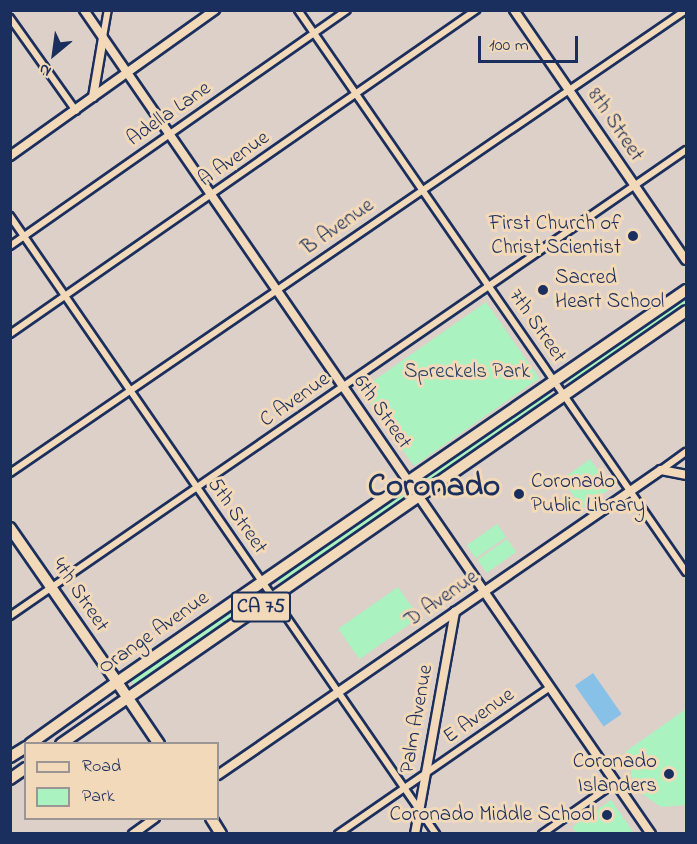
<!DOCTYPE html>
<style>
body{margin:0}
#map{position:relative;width:697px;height:844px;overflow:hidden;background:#ddd0c8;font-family:"Indie Flower",sans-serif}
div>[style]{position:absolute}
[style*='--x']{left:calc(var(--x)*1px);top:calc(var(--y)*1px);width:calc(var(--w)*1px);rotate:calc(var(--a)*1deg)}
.green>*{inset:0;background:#aaf2bf;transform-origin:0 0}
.water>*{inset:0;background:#88c1e7;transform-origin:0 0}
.roads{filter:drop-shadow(2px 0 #1b2f5e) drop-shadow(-2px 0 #1b2f5e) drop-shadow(0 2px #1b2f5e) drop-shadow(0 -2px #1b2f5e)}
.minor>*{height:6px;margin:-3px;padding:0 3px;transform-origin:3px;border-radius:3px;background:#f1d9b9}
.tertiary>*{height:8px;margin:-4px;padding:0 4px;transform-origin:4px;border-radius:4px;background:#f1d9b9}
.primary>*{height:10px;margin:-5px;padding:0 5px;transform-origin:5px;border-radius:5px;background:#f1d9b9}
.trunk>*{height:10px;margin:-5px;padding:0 5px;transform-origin:5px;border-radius:5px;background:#f1d9b9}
.dots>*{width:16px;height:16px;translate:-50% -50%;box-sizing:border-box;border:3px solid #f1d9b9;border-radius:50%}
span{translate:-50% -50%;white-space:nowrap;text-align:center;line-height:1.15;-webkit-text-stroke:6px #f1d9b9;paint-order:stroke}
.shield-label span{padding:2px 4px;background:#f1d9b9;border:2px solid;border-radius:4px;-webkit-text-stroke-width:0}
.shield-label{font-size:20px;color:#1b2f5e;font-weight:700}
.street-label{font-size:21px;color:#1b2f5e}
.poi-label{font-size:21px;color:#1b2f5e}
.right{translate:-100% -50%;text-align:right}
.left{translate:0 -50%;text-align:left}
.park-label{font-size:21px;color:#294268}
.town-label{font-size:33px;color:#1b2f5e;font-weight:700}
.frame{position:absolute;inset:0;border:12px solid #1b2f5e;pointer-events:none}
.legend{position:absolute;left:24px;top:742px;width:195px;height:78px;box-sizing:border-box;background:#f1d9b9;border:2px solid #9b9595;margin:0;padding:8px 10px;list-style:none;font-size:18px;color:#1b2f5e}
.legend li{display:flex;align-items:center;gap:12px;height:30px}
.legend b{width:30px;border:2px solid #9b9595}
.north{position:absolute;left:24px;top:24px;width:60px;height:60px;-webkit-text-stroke:4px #f1d9b9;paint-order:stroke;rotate:209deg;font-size:16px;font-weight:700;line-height:24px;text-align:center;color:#1b2f5e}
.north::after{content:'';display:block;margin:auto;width:21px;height:27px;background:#1b2f5e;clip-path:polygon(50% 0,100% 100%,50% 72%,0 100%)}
.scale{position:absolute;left:478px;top:36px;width:100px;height:27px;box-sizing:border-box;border:3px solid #1b2f5e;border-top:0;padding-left:8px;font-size:18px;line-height:21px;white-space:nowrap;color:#1b2f5e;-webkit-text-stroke:4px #f1d9b9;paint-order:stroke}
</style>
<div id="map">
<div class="green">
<div style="clip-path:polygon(686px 295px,686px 304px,573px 387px,567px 379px)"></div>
<div style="left:486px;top:302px;width:93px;height:153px;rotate:55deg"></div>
<div style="clip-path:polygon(548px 391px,554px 400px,427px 488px,423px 481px)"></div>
<div style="left:590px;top:459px;width:36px;height:35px;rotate:54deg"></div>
<div style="clip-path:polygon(402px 492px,406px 498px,282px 587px,276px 579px)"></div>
<div style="left:497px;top:524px;width:16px;height:37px;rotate:55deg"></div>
<div style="left:507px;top:539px;width:16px;height:36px;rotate:55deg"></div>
<div style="left:398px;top:587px;width:37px;height:73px;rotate:55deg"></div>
<div style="clip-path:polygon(257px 592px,263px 600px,136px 687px,131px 680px)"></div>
<div style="clip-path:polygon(686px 709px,686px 805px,661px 807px,638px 791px,631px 775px,632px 755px,629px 757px,625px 752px)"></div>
<div style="clip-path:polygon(611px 800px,634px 833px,576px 833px,572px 827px)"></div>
</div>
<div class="water">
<div style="left:593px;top:673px;width:50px;height:22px;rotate:55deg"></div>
</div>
<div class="roads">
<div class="minor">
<div style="--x:298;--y:10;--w:683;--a:55.38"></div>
<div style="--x:10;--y:18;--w:114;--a:54.6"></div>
<div style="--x:103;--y:37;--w:27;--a:-80"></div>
<div style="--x:10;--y:216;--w:751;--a:55.42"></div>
<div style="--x:10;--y:246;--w:411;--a:-35"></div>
<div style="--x:10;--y:334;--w:568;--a:-34.81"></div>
<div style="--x:661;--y:470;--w:31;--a:-36"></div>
<div style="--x:10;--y:473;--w:819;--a:-34.41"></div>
<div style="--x:10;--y:616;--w:821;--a:-34.58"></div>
<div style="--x:338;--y:834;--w:258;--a:-34.7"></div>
<div style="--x:542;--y:834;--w:90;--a:-35.1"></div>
</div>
<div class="tertiary">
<div style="--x:84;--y:10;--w:1000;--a:55.47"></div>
<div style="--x:514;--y:10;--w:303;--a:55.5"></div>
<div style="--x:93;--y:97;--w:60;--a:-80.4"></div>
<div style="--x:10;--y:156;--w:252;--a:-35.5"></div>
<div style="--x:218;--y:775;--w:538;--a:-34.55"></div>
<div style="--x:661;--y:470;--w:25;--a:11"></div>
<div style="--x:133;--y:834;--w:27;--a:-36"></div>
<div style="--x:415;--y:834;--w:226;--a:-79.8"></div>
</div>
<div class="primary">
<div style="--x:30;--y:744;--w:107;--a:-35.5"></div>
<div style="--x:117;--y:682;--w:75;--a:55.9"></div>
<div style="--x:10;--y:757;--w:19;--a:-32"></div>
<div style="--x:211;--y:818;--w:19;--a:58"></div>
</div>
<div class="trunk">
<div style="--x:10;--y:528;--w:188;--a:55.2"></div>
<div style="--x:117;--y:682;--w:691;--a:-34.56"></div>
<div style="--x:61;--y:744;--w:760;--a:-34.71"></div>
<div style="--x:10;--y:779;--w:19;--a:-35"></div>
</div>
</div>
<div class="dots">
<div style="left:633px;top:236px;background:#1b2f5e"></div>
<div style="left:543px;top:290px;background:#1b2f5e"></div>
<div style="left:519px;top:494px;background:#1b2f5e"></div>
<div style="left:669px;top:774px;background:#1b2f5e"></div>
<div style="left:607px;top:815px;background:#1b2f5e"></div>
</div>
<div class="shield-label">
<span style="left:261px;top:607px">CA 75</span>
</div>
<div class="street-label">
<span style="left:169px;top:114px;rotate:-35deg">Adella Lane</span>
<span style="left:615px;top:125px;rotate:56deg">8th Street</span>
<span style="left:234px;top:159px;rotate:-35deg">A Avenue</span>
<span style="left:338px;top:227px;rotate:-35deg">B Avenue</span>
<span style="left:537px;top:326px;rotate:55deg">7th Street</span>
<span style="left:295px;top:400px;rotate:-35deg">C Avenue</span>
<span style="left:382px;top:412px;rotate:55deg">6th Street</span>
<span style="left:237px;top:516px;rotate:55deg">5th Street</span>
<span style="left:80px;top:595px;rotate:56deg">4th Street</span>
<span style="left:442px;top:599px;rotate:-35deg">D Avenue</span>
<span style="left:154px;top:633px;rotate:-35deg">Orange Avenue</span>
<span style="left:479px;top:716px;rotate:-35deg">E Avenue</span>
<span style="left:417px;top:719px;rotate:-80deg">Palm Avenue</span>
</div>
<div class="poi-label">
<span class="right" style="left:621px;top:236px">First Church of<br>Christ Scientist</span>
<span class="left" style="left:555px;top:290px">Sacred<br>Heart School</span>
<span class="left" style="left:531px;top:494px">Coronado<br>Public Library</span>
<span class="right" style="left:657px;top:774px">Coronado<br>Islanders</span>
<span class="right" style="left:595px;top:815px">Coronado Middle School</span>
</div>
<div class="park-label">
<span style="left:467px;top:372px">Spreckels Park</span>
</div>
<div class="town-label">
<span style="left:434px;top:488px">Coronado</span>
</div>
<div class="frame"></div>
<ul class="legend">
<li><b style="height:8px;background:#f1d9b9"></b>Road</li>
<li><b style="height:16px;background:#aaf2bf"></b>Park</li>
</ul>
<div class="north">N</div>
<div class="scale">100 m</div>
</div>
